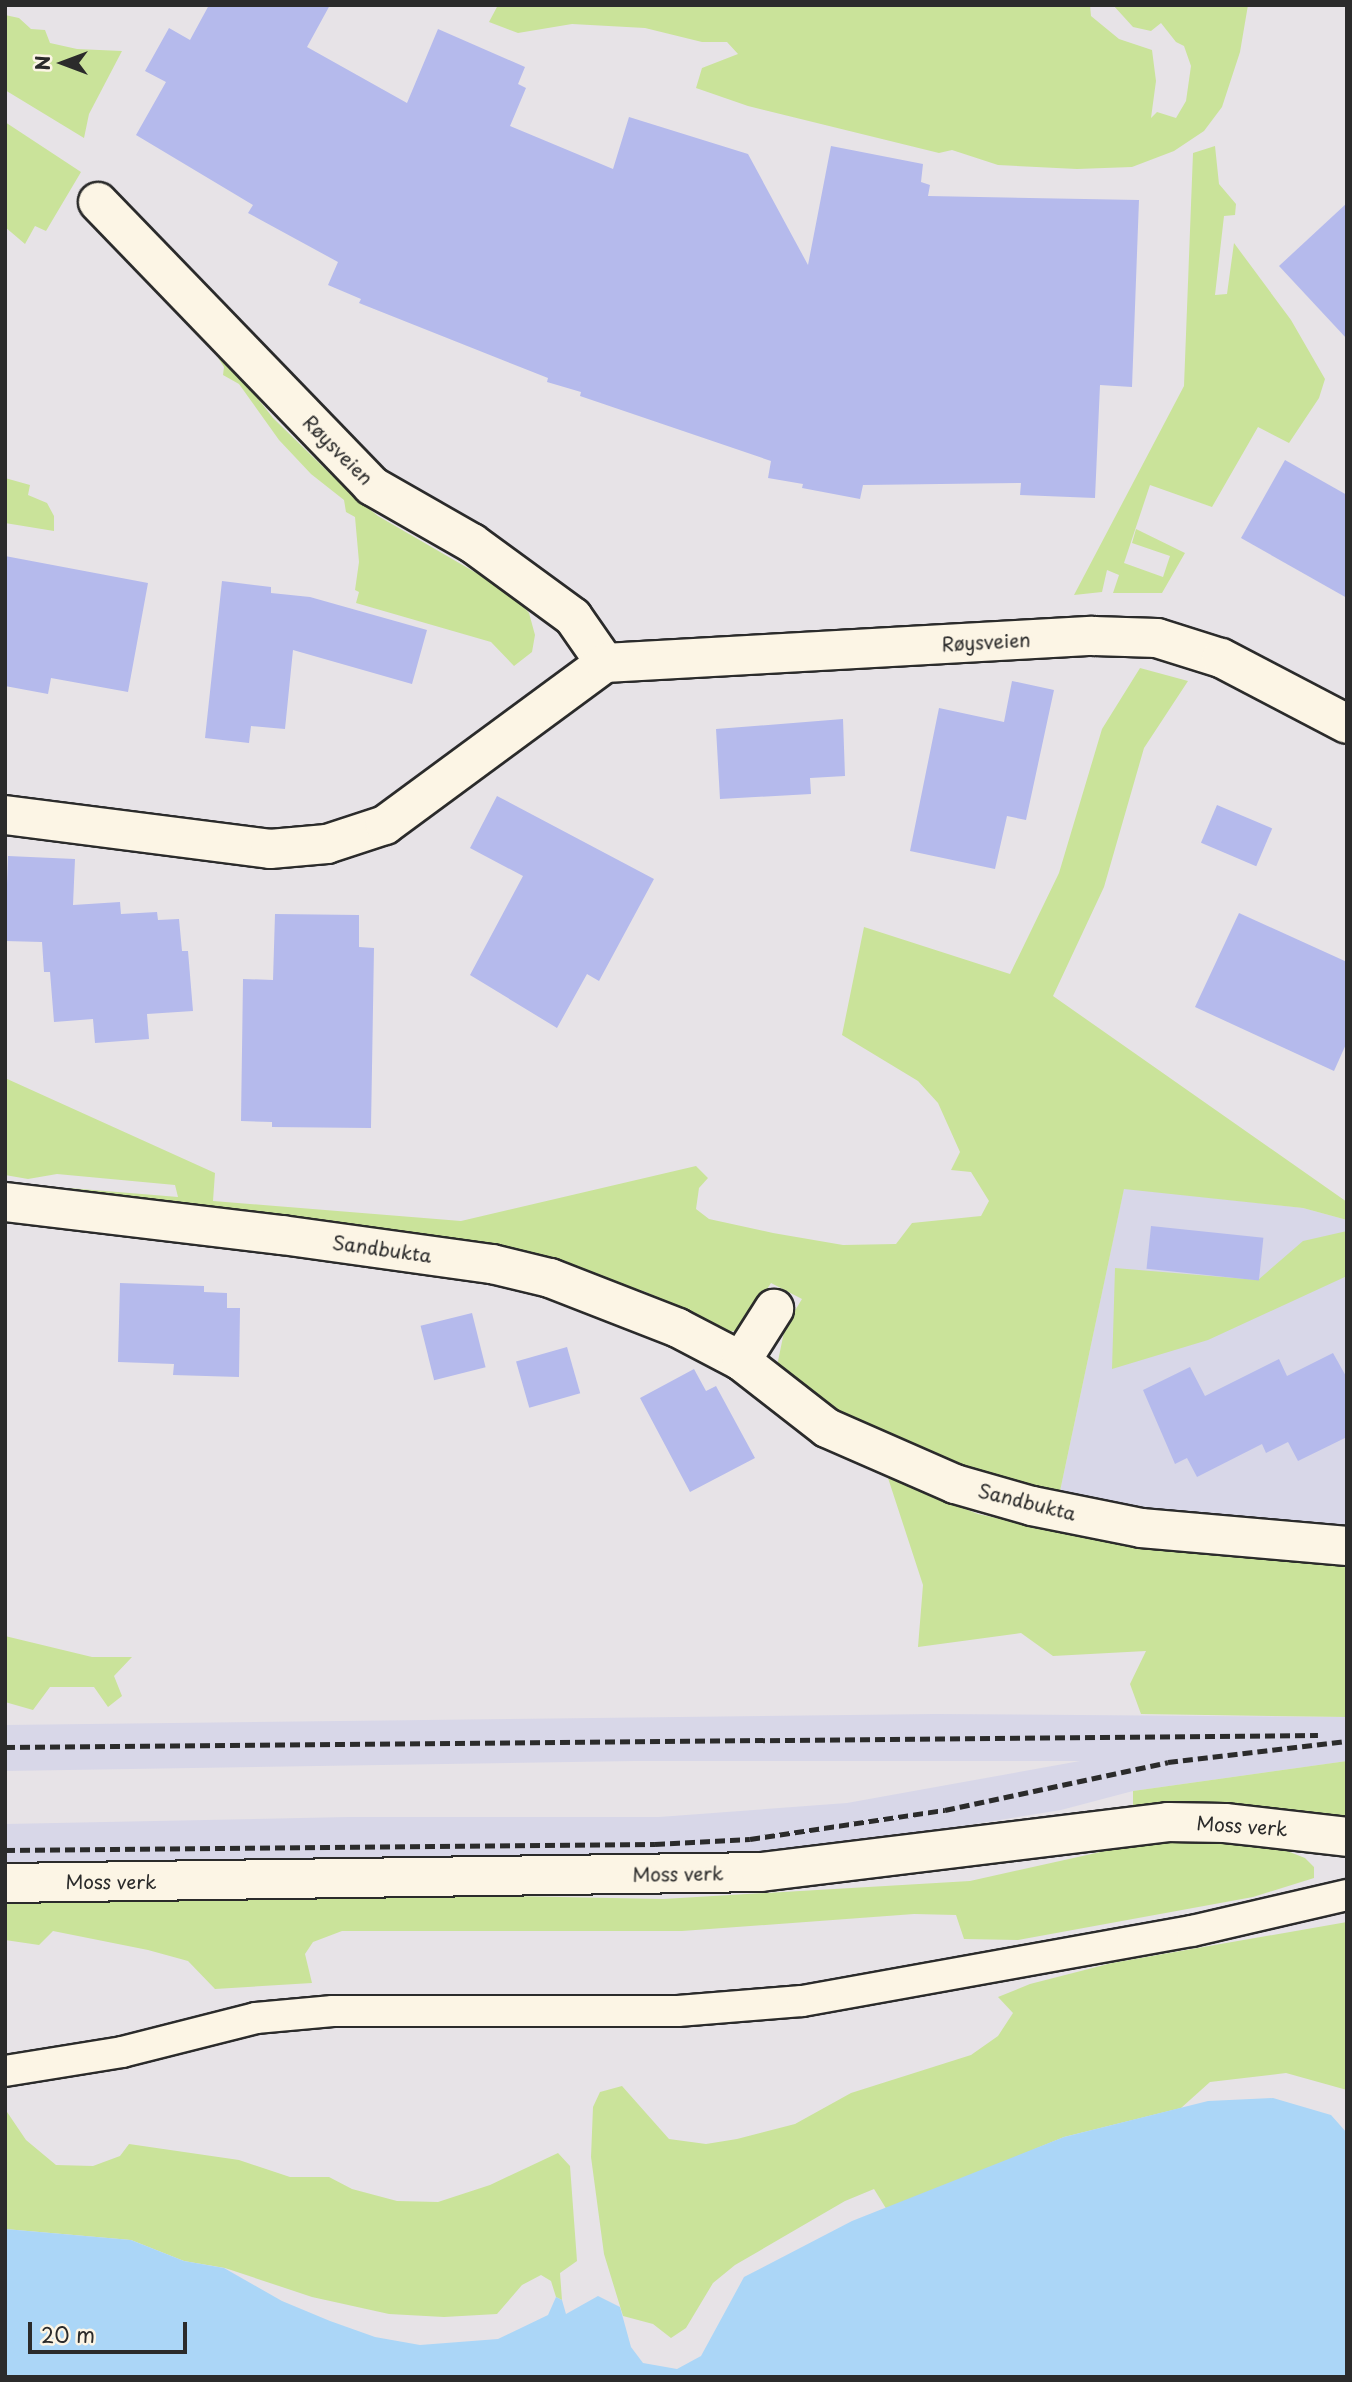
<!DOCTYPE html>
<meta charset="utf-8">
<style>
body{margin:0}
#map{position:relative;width:1352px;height:2382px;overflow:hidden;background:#e7e3e7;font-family:"Playpen Sans",sans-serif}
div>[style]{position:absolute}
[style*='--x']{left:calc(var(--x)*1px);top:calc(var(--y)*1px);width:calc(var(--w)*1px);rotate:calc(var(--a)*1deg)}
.built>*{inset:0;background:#d8d7e8}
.green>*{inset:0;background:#cae39a}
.water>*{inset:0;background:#abd6f7}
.building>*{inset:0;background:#b5baec;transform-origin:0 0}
.roads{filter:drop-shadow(2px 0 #2b2b2b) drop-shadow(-2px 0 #2b2b2b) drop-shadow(0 2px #2b2b2b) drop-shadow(0 -2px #2b2b2b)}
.lane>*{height:30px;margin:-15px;padding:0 15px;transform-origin:15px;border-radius:15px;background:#fcf5e5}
.street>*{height:38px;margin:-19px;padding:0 19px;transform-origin:19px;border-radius:19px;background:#fcf5e5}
.rail>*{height:5px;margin-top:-2.5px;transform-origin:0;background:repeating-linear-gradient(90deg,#2b2b2b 0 10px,transparent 0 15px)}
span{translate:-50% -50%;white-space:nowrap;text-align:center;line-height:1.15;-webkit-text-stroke:5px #fcf5e5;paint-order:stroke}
.street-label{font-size:19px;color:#2b2b2b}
.frame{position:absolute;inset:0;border:7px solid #2b2b2b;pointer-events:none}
.north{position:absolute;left:28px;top:28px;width:70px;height:70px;-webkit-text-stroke:5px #fcf5e5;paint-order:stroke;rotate:270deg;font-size:19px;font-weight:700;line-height:28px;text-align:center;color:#2b2b2b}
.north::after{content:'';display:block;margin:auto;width:24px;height:32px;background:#2b2b2b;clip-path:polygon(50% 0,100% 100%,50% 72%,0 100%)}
.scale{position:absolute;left:28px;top:2322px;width:159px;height:32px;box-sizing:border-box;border:4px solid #2b2b2b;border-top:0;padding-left:9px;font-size:21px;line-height:24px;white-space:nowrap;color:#2b2b2b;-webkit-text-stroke:5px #fcf5e5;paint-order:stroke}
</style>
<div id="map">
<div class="built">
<div style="clip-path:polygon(1124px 1188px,1303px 1208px,1347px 1220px,1347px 1528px,1192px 1517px,1059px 1496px)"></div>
<div style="clip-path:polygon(935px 1714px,1347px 1717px,1347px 1761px,1133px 1791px,1061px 1810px,810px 1851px,715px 1858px,5px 1869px,5px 1824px,348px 1817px,659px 1817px,847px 1803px,1080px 1761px,635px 1761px,5px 1771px,5px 1725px)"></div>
</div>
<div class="green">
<div style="clip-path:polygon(498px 5px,1090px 5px,1091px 16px,1119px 39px,1152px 50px,1156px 81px,1151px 118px,1157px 112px,1176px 118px,1186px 101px,1191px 66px,1184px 46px,1176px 42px,1161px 23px,1151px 31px,1133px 27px,1113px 5px,1248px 5px,1240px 52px,1222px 107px,1204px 131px,1174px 151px,1132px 167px,1077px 169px,998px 165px,952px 150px,939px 153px,748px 106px,696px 88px,702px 68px,738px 54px,727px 42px,702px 42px,645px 28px,572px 24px,518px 33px,489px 22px)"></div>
<div style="clip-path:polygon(5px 15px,19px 18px,31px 29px,45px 30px,50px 43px,77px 49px,122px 51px,89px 114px,84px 138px,5px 90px)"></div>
<div style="clip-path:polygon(5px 122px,81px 172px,46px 231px,35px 226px,25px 244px,5px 227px)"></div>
<div style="clip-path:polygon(1215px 146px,1219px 184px,1236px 204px,1235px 215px,1224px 216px,1215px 295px,1227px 294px,1234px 243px,1291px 320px,1325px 379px,1319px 398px,1289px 443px,1258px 427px,1212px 507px,1150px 485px,1124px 563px,1163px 577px,1170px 556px,1132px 543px,1136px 529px,1185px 553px,1162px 593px,1113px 593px,1119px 575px,1107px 570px,1102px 592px,1074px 595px,1184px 386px,1193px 153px)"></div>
<div style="clip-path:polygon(215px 344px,273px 418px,352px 495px,378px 516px,511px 593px,529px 613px,535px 635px,532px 652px,514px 666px,491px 642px,356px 603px,359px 592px,355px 590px,359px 562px,355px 517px,346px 512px,344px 500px,311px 474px,279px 440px,239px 384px,223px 375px,224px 367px,210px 345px)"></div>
<div style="clip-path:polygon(5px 478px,30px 485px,28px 495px,47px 503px,54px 516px,54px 531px,5px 523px)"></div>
<div style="clip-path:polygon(1140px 668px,1188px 681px,1144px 748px,1104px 887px,1053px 996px,1347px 1202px,1347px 1220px,1303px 1208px,1124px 1189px,1059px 1496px,954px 1471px,839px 1421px,777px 1366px,785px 1327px,802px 1299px,771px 1283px,740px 1330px,728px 1332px,646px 1292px,585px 1273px,73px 1194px,69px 1188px,178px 1197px,175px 1185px,57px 1174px,28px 1179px,5px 1175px,5px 1078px,215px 1173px,213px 1201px,461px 1221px,696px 1166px,708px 1178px,699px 1188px,696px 1209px,709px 1219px,773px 1233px,843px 1245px,896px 1244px,912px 1223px,981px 1216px,989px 1201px,971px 1172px,951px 1170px,960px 1152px,938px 1103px,918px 1081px,842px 1035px,864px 927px,1010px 974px,1059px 873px,1102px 729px)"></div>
<div style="clip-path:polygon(1347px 1231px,1347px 1276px,1208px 1340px,1112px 1369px,1115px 1268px,1258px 1280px,1303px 1241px)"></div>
<div style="clip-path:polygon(888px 1478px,978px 1514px,1049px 1529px,1347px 1561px,1347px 1717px,1141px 1714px,1130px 1684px,1146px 1651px,1053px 1656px,1021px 1633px,918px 1647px,923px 1585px)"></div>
<div style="clip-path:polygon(5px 1636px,92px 1657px,132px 1657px,114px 1676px,122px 1696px,108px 1707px,94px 1687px,50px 1687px,33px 1710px,5px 1702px)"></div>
<div style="clip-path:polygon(1347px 1761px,1347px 1823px,1209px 1808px,1133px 1807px,1133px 1791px)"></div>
<div style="clip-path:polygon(1212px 1840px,1272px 1845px,1305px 1858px,1314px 1867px,1314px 1878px,1253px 1897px,1018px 1940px,964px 1939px,956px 1915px,914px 1914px,682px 1931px,342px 1931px,313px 1942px,305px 1954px,312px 1983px,215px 1989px,188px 1961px,148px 1950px,53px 1931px,39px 1945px,5px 1940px,5px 1897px,294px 1892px,663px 1899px,970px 1881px,1132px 1845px)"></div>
<div style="clip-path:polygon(1347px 1922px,1347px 2090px,1286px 2073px,1210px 2082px,1181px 2108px,1064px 2137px,887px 2210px,874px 2189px,845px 2201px,735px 2265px,713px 2283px,686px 2328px,671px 2338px,653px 2324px,623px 2316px,604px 2254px,591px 2157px,593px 2107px,600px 2092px,622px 2086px,669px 2139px,706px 2144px,737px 2139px,795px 2124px,851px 2093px,971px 2055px,998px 2036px,1013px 2013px,998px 1997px,1030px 1984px,1112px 1963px)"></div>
<div style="clip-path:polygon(5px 2109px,26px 2140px,56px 2165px,93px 2166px,120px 2156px,129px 2144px,239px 2160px,290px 2177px,329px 2177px,352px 2189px,397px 2201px,438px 2202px,490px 2185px,558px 2153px,570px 2166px,577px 2261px,560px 2273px,562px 2300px,556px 2297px,551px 2281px,541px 2275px,522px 2285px,497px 2314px,444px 2317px,389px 2314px,312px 2297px,225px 2268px,184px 2261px,131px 2240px,5px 2229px)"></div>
</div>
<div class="water">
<div style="clip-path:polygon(1273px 2098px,1331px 2115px,1347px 2133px,1347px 2377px,5px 2377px,5px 2229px,131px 2240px,184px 2261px,224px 2268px,282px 2301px,330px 2321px,375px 2337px,420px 2345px,498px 2339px,548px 2315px,556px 2297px,562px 2300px,566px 2314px,598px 2296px,620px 2307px,631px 2347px,643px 2363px,677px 2369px,701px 2356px,744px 2277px,852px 2221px,1064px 2137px,1208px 2101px)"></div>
</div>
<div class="building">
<div style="clip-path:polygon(209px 5px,330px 5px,307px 47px,407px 103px,438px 29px,525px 67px,518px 84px,526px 88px,510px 126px,613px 169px,629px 117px,748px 154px,808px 265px,831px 146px,923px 164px,921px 182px,930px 185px,928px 196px,1139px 200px,1132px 387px,1100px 385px,1095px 498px,1020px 495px,1021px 483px,863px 485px,860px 499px,802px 488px,803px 484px,768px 478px,771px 461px,580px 396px,581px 392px,547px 382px,548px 378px,359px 303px,361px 299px,328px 285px,338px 262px,248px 213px,253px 205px,136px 135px,166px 82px,145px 71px,169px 28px,190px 40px)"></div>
<div style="clip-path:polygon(1347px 203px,1347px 339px,1279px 266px)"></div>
<div style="clip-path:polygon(1285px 460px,1347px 495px,1347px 598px,1241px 538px)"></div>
<div style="clip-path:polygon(5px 556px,148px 583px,128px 692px,51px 678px,48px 694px,5px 686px)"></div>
<div style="clip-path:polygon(222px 581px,271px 587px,271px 593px,310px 597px,427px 630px,412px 684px,293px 650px,285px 729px,251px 726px,249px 743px,205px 738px)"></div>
<div style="clip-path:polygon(1012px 681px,1054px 690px,1026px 820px,1007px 816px,995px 869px,910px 851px,939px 708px,1004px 722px)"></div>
<div style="clip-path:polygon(843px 719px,845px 776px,810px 778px,811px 794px,720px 799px,716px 729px)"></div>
<div style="clip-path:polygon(497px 796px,654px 879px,599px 981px,587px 974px,557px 1028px,470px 975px,523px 876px,470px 848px)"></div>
<div style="left:1217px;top:805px;width:60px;height:41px;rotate:23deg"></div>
<div style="clip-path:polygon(8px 856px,75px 859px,73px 905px,120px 902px,121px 914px,157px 912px,158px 920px,179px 919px,182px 951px,188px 951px,193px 1011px,147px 1014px,149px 1039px,95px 1043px,93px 1019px,54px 1022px,50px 972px,44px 972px,42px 942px,5px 941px)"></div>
<div style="clip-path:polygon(1239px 913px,1347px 962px,1347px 1042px,1334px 1071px,1195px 1007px)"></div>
<div style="clip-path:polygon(275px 914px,359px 915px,359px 947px,374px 948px,371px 1128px,272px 1127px,272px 1122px,241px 1121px,243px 979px,273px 980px)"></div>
<div style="left:1151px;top:1226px;width:113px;height:43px;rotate:6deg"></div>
<div style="clip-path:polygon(120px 1283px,204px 1286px,204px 1292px,227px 1293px,227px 1308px,240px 1308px,239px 1377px,173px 1375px,174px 1364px,118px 1362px)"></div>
<div style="left:472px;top:1313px;width:56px;height:53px;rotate:76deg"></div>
<div style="left:567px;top:1347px;width:48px;height:53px;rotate:74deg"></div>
<div style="clip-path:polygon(1333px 1353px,1347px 1378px,1347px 1437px,1298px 1461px,1288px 1442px,1266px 1453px,1262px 1444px,1197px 1477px,1187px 1458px,1175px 1464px,1143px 1390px,1190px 1367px,1205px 1396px,1279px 1359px,1287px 1376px)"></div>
<div style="clip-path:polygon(694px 1369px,706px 1391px,716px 1386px,755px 1458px,690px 1492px,640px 1398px)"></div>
</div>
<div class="roads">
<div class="lane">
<div style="--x:5;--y:2071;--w:119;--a:-9.2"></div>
<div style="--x:122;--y:2052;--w:138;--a:-14.2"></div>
<div style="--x:256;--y:2018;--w:77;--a:-5.2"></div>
<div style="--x:333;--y:2011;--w:345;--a:0"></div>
<div style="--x:678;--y:2011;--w:124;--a:-4.6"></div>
<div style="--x:802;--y:2001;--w:396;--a:-10.2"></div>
<div style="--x:1192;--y:1931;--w:159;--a:-13.1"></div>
</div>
<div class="street">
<div style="--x:98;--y:202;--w:395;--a:46"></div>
<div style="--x:372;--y:486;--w:115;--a:29.7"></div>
<div style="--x:472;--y:543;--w:125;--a:36.2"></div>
<div style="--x:573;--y:617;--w:56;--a:55.2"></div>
<div style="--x:5;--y:815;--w:267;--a:7.3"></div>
<div style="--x:270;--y:849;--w:57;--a:-5"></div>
<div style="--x:327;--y:844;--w:61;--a:-18.1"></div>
<div style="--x:385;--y:825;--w:273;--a:-36.4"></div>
<div style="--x:605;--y:663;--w:488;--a:-3.2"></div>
<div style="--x:1092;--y:636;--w:65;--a:1.8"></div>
<div style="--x:1157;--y:638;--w:67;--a:17.4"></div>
<div style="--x:1221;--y:658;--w:142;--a:27.6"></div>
<div style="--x:5;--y:1202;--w:279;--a:6.8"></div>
<div style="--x:282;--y:1235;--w:212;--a:7.9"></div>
<div style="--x:492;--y:1264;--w:60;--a:13.6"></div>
<div style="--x:550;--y:1278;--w:137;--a:21.3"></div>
<div style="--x:678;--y:1328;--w:71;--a:27.6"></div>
<div style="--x:741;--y:1361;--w:109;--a:37.9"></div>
<div style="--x:827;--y:1428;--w:140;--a:23.6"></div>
<div style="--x:955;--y:1484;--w:80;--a:15.9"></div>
<div style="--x:1032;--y:1506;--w:111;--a:11.4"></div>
<div style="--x:1141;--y:1528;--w:207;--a:5"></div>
<div style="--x:741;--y:1361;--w:62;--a:-57.6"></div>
<div style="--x:5;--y:1883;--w:756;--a:-0.83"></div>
<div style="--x:761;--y:1872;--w:410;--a:-7"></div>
<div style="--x:1168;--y:1822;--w:57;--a:1"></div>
<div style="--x:1225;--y:1823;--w:123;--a:6.5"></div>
</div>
</div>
<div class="rail">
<div style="--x:5;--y:1747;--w:1313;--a:-0.52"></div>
<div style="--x:5;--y:1850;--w:650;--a:-0.53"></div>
<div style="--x:655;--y:1844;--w:95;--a:-3"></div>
<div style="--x:750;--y:1839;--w:197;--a:-8.5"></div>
<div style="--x:945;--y:1810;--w:228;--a:-12.1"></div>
<div style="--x:1168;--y:1762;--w:180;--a:-6.7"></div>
</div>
<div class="street-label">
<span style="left:338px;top:450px;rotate:45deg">Røysveien</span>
<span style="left:986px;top:642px;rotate:-3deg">Røysveien</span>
<span style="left:382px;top:1249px;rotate:8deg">Sandbukta</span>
<span style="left:1027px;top:1502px;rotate:14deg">Sandbukta</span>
<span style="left:1242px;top:1826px;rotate:4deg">Moss verk</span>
<span style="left:678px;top:1874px;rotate:-1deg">Moss verk</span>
<span style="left:111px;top:1882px">Moss verk</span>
</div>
<div class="frame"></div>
<div class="north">N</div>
<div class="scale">20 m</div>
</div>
